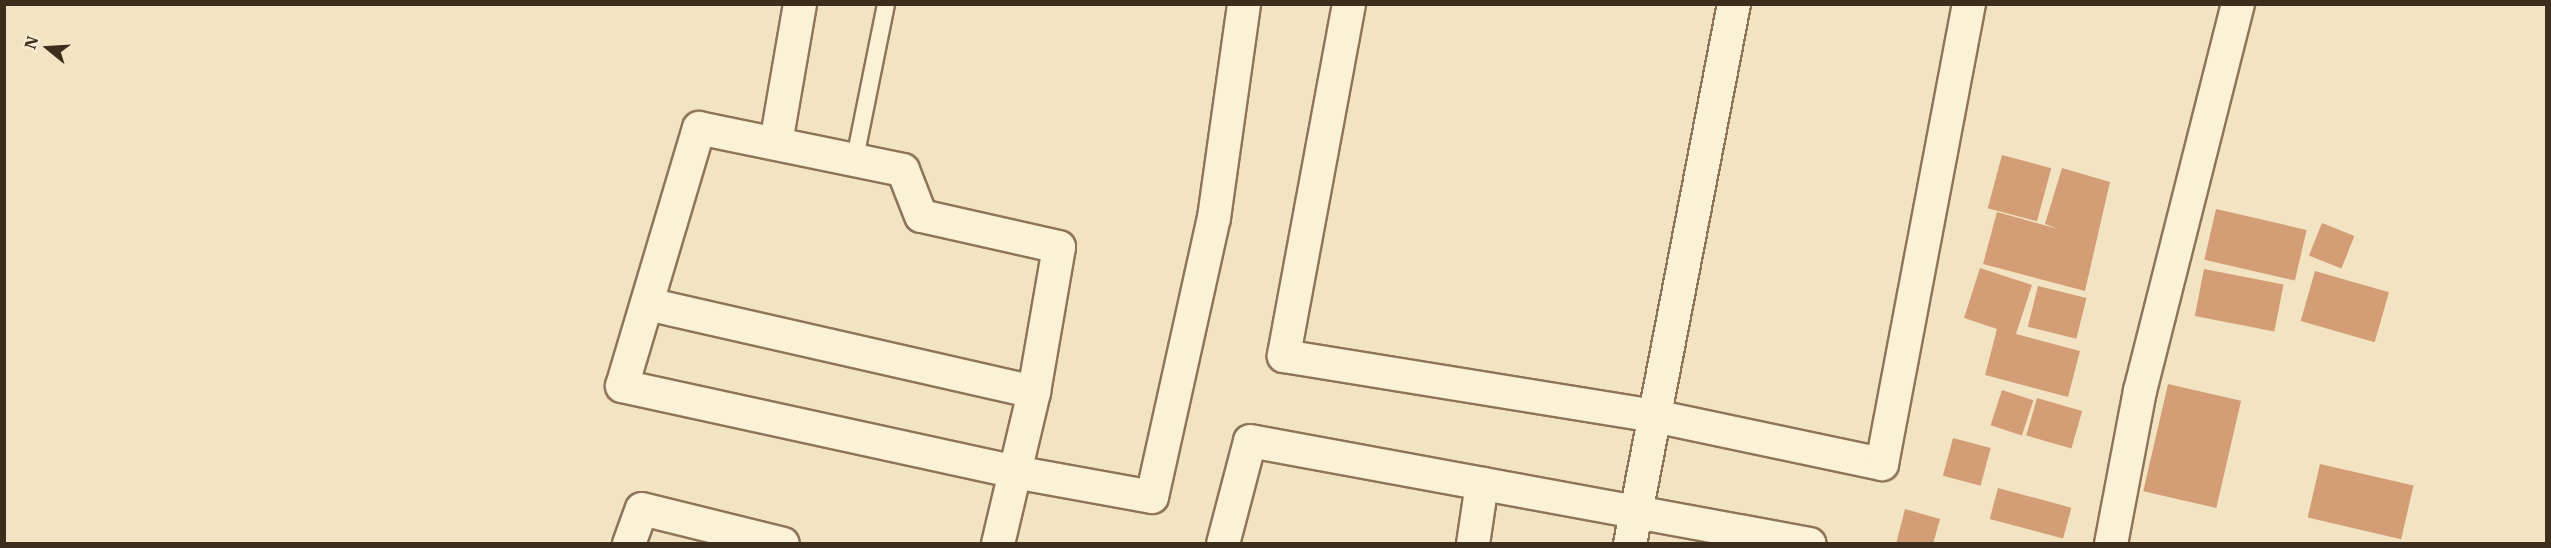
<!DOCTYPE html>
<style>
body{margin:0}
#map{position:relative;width:2551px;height:548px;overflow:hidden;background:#f2e4c3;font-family:"IBM Plex Serif",serif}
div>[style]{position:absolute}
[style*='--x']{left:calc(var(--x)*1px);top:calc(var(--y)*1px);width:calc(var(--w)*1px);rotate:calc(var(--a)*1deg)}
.building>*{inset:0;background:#d39e76;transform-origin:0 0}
.roads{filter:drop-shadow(2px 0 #8e7558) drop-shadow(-2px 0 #8e7558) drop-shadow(0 2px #8e7558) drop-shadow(0 -2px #8e7558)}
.lane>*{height:16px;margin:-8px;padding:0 8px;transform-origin:8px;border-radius:8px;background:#fbf1d7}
.street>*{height:32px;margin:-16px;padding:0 16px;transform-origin:16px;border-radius:16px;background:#fbf1d7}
span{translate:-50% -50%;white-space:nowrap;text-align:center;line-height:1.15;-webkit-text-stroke:4.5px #f8eed3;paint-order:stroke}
.frame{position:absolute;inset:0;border:6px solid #3d2d1d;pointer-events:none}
.north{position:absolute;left:18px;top:18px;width:60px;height:60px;-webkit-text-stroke:4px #f8eed3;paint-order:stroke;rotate:288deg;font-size:16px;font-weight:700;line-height:24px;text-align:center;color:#3d2d1d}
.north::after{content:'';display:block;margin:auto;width:21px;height:27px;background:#3d2d1d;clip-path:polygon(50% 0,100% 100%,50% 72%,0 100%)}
</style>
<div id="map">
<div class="building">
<div style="left:2002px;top:155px;width:51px;height:55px;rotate:15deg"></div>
<div style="clip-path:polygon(2062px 168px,2110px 182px,2085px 291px,1983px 264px,1997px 212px,2058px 229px,2045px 224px)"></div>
<div style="left:2216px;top:209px;width:93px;height:52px;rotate:13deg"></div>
<div style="left:2322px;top:223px;width:35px;height:35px;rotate:22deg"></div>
<div style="clip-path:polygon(1980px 268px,2032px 285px,2016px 334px,2080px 351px,2068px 397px,1985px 375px,1997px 329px,1964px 318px)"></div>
<div style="left:2204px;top:269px;width:81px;height:48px;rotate:11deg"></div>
<div style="left:2315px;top:271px;width:77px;height:52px;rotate:16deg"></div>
<div style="left:2038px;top:286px;width:50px;height:42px;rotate:14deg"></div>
<div style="left:2168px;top:384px;width:75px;height:110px;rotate:13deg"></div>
<div style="left:2002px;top:390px;width:33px;height:37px;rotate:18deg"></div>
<div style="left:2037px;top:398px;width:47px;height:39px;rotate:16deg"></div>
<div style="left:1953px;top:438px;width:39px;height:39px;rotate:15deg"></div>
<div style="left:2320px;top:464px;width:96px;height:55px;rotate:13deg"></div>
<div style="left:1998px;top:488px;width:76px;height:32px;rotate:15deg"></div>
<div style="clip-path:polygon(1905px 509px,1940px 519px,1933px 544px,1896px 544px)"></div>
</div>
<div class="roads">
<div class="lane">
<div style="--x:855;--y:158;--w:157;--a:-78.6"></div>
</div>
<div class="street">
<div style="--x:1349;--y:4;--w:358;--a:100.5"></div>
<div style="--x:1284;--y:356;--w:375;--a:9.2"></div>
<div style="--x:1654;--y:416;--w:233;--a:11.9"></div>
<div style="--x:1882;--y:464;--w:468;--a:-79.3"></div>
<div style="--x:776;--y:143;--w:141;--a:-80.2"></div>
<div style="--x:647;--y:304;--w:397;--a:12.8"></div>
<div style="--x:629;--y:544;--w:37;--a:-70"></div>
<div style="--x:642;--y:509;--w:145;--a:13.9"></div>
<div style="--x:998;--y:544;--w:74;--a:-76.7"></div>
<div style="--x:1015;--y:472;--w:82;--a:-76.6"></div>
<div style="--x:1034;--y:392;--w:147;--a:-80.2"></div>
<div style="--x:1059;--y:247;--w:141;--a:-167.3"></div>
<div style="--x:921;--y:216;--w:49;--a:-111.4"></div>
<div style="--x:903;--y:170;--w:208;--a:-168.4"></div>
<div style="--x:699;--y:128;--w:269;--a:106.6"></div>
<div style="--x:622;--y:386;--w:402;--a:12.3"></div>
<div style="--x:1015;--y:472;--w:139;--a:10.3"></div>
<div style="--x:1152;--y:497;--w:286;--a:-77.5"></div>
<div style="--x:1214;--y:218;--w:216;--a:-82"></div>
<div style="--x:1223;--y:544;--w:106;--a:-75.3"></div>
<div style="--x:1250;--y:441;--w:569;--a:10.42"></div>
<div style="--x:1473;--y:544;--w:61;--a:-81.5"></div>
<div style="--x:1630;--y:544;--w:550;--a:-79.1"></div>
<div style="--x:2111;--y:544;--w:156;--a:-79.3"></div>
<div style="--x:2140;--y:391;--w:399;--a:-75.8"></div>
</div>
</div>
<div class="frame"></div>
<div class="north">N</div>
</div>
